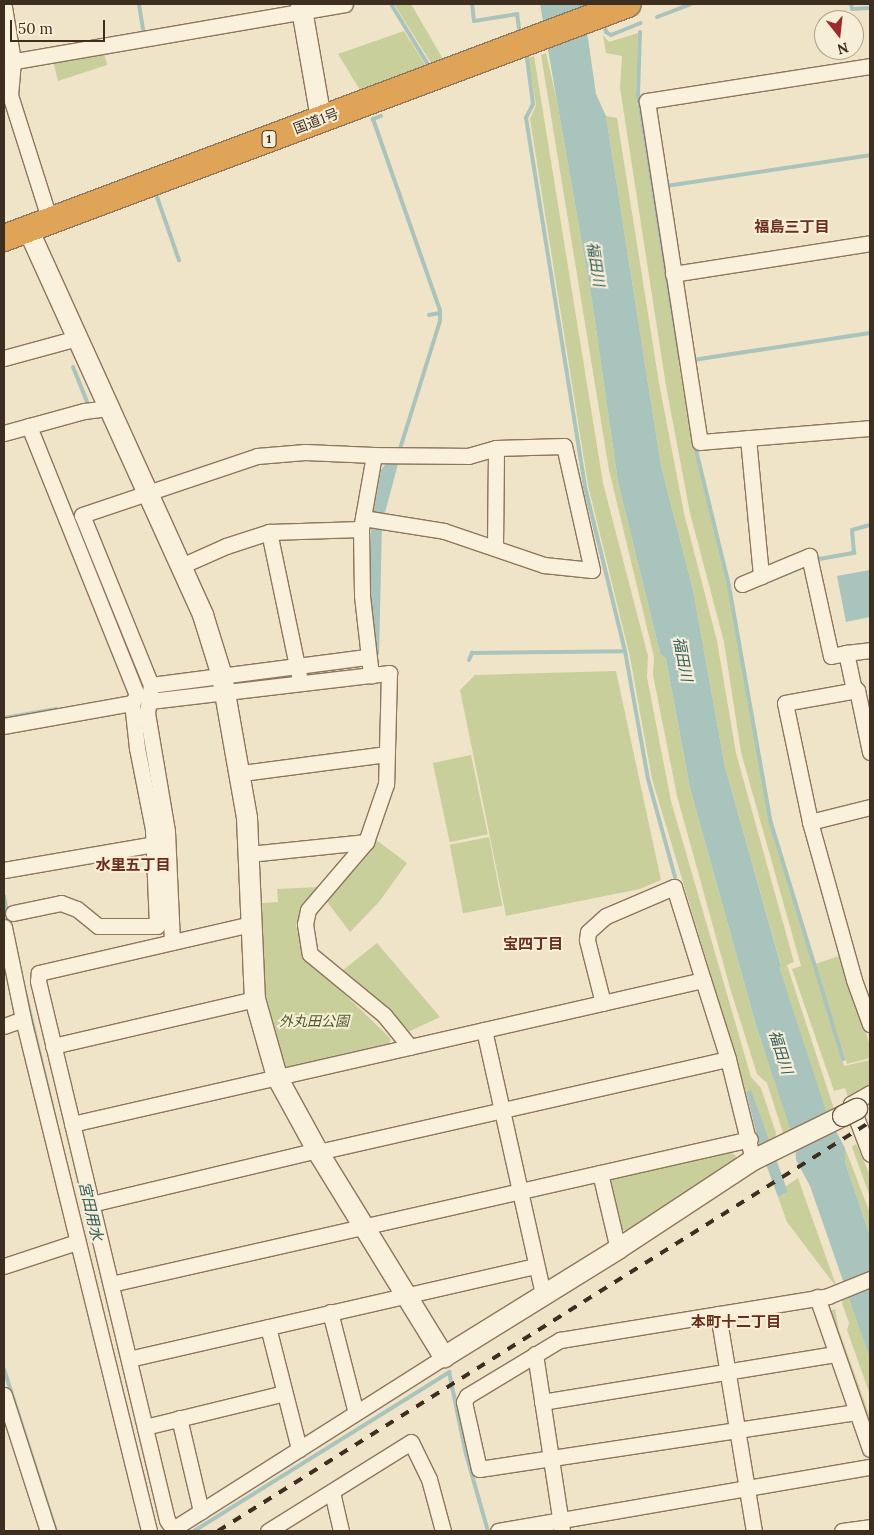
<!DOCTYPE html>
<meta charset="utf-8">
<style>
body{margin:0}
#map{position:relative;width:874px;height:1535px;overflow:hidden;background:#f0e4c8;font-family:Lora,"Noto Sans JP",serif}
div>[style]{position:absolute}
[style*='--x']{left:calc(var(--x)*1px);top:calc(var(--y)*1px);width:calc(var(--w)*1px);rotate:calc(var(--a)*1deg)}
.green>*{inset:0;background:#c9cf9b;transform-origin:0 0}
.water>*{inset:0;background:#a9c4bc}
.stream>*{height:4px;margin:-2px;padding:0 2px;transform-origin:2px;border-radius:2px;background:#a9c4bc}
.roads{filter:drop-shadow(1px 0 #8d765c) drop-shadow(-1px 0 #8d765c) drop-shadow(0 1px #8d765c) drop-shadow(0 -1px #8d765c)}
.street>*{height:15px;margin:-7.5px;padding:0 7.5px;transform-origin:7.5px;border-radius:7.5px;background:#faf1dc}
.secondary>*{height:20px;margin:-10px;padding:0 10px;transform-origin:10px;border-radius:10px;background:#faf1dc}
.highway>*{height:26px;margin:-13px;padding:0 13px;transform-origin:13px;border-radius:13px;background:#e0a458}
.rail>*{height:4px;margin-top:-2px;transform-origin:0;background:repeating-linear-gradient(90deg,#3d2e20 0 9px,transparent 0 18px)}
.bridges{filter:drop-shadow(1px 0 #6f573f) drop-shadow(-1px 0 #6f573f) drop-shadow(0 1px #6f573f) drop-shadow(0 -1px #6f573f)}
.secondary-bridge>*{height:20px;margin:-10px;padding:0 10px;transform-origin:10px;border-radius:10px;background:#faf1dc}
span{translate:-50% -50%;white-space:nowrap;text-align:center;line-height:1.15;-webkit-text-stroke:4px #f7eed8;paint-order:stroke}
.shield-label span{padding:1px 4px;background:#f7eed8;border:1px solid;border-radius:4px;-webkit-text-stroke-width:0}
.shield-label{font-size:12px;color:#3d2e20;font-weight:700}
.street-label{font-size:14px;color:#3d2e20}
.park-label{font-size:14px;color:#4d5a26;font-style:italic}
.neighbourhood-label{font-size:15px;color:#6b2e1e;font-weight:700}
.water-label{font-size:15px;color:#2f5d5a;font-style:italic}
.frame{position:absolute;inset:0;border:5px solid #3d2e20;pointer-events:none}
.north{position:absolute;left:814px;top:10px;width:50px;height:50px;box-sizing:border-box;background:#f7eed8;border:1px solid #ada18e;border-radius:50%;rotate:164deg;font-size:14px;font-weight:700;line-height:20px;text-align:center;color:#3d2e20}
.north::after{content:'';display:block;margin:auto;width:18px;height:22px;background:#9e2a2b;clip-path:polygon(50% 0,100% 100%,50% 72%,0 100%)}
.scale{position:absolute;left:10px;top:20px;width:95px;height:22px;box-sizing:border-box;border:2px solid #3d2e20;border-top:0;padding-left:6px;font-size:15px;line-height:18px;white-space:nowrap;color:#3d2e20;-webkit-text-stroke:4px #f7eed8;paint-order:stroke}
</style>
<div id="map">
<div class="green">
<div style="clip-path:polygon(394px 4px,411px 4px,443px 59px,431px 63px)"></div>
<div style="clip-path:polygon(404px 31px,426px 66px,360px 90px,338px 54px)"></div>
<div style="clip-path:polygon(638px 33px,636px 95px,690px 432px,728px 589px,770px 823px,844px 1066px,870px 1060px,870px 1089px,849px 1100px,845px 1088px,834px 1091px,792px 969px,801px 966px,741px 752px,724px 642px,690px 513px,666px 386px,620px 88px,622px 56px,606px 53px,603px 35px,609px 42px)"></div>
<div style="clip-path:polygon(104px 52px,107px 65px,58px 81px,53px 61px)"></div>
<div style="clip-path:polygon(546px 53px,557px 101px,592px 301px,618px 482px,660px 653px,666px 659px,690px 788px,756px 1025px,792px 1132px,784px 1136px,767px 1083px,757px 1074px,730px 988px,677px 796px,653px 675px,654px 657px,609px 470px,541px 55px)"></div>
<div style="clip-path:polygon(534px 56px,603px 483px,648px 656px,647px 677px,671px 801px,751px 1077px,761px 1088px,776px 1133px,775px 1141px,770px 1143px,751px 1091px,746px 1092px,652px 779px,630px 657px,588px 485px,530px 119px,536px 105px,528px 58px)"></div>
<div style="clip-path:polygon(606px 116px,617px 118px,659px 383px,684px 513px,717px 641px,736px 753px,794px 962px,787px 965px,835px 1112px,827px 1115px,778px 967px,781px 965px,725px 767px,693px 590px,661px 466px)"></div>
<div style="clip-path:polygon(616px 671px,661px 880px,640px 889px,506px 916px,460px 690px,475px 675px)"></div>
<div style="left:471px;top:755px;width:81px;height:39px;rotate:78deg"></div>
<div style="left:489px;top:837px;width:70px;height:40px;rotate:79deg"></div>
<div style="clip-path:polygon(375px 839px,407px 863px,379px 902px,350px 932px,325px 899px,361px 863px)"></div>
<div style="clip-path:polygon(319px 887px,308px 898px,296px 925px,303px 954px,391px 1039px,388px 1046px,286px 1069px,265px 993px,262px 903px,278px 902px,277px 889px)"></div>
<div style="clip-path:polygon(377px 943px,440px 1017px,406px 1033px,397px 1018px,342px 971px)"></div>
<div style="clip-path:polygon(842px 955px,870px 1046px,870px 1058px,847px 1064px,815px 964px)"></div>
<div style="clip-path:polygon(856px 1144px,870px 1175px,870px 1197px,852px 1147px)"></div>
<div style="clip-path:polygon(845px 1148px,870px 1213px,870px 1236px,845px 1162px)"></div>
<div style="clip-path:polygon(728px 1151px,736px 1156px,734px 1165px,628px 1232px,621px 1229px,609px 1182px,613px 1176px)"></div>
<div style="clip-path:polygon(798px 1178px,837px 1288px,787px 1222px,778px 1197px,788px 1192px,786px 1186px)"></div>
<div style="clip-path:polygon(850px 1295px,870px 1358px,870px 1395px,847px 1330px,849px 1323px,842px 1303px,843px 1297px)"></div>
<div style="clip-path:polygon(835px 1309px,839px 1330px,870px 1417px,870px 1436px,826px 1313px)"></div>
</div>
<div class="water">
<div style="clip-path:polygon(540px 4px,583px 4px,596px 94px,606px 116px,661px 466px,693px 590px,725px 767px,781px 966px,779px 967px,827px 1114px,845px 1148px,845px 1162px,870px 1236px,870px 1358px,810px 1186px,796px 1160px,795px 1143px,756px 1025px,690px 788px,666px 659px,660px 653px,618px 482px,592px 301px)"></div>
<div style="clip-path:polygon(396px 449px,402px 449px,382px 524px,379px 655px,375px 654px,370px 591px,371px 525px,381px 470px)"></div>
<div style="clip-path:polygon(870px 570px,870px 617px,846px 622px,837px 576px)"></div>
<div style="clip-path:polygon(751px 1090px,788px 1192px,778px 1197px,760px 1148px,746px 1092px)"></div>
</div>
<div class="stream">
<div style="--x:139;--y:4;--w:26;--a:81"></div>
<div style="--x:391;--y:4;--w:69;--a:58.6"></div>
<div style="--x:472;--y:4;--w:17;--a:83"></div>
<div style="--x:474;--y:21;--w:44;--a:-9.2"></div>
<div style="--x:517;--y:14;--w:14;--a:82"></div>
<div style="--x:851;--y:4;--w:5;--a:79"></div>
<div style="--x:852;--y:9;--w:18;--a:-3"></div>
<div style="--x:657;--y:17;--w:36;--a:-21"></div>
<div style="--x:604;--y:22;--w:10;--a:79"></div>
<div style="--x:606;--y:32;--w:6;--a:31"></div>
<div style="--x:611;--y:35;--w:32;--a:-22"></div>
<div style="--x:640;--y:32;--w:63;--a:91.8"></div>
<div style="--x:638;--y:95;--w:267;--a:81"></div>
<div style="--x:527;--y:58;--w:46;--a:82.6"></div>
<div style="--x:533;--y:104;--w:16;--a:117"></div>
<div style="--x:526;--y:118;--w:374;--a:80.9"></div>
<div style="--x:585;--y:487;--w:169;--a:76.3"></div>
<div style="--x:625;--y:651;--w:130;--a:79.8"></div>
<div style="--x:648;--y:779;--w:102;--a:74.6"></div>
<div style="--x:381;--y:116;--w:9;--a:159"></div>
<div style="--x:373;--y:119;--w:202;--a:70.7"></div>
<div style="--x:440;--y:310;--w:11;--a:90"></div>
<div style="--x:440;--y:321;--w:137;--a:107.4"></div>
<div style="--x:666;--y:186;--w:206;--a:-8.6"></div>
<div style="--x:157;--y:197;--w:67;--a:70.8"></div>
<div style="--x:429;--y:315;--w:11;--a:-10"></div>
<div style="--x:693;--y:360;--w:179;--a:-8.7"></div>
<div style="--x:73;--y:367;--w:40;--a:68"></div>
<div style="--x:694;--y:442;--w:148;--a:76.3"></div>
<div style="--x:729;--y:586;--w:241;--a:80"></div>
<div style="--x:771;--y:823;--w:247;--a:73"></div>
<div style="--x:814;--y:554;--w:7;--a:45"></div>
<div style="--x:819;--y:559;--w:36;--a:-10"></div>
<div style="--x:854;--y:553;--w:23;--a:-95"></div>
<div style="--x:852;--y:530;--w:19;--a:-16"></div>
<div style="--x:469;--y:660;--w:8;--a:-67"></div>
<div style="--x:472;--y:653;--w:153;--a:-0.7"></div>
<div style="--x:4;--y:718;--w:53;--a:-9.8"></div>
<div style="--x:4;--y:896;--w:28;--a:80"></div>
<div style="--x:25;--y:992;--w:148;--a:76.7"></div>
<div style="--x:4;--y:1369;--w:170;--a:72.2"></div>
<div style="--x:194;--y:1531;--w:301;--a:-31.9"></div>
<div style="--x:449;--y:1372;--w:84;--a:78.3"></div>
<div style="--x:466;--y:1454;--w:80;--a:74.1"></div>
</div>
<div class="roads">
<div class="street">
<div style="--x:4;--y:7;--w:55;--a:80.5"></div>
<div style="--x:13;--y:61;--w:34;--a:95"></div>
<div style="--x:10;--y:95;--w:132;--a:72.4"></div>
<div style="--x:4;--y:63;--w:346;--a:-9.8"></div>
<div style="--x:870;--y:66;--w:226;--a:171.1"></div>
<div style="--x:647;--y:101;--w:345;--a:81.2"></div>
<div style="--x:700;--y:442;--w:171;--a:-4.7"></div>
<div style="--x:673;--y:274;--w:199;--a:-8.9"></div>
<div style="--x:4;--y:358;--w:76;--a:-15.3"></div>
<div style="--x:4;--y:433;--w:83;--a:-15.4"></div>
<div style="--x:84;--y:411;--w:24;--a:-7"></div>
<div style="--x:748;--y:438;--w:139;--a:84.6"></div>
<div style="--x:363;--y:518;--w:82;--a:9.1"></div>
<div style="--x:444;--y:531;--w:106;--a:18.8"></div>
<div style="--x:544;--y:565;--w:48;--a:5.9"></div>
<div style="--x:592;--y:570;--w:127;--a:-102.7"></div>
<div style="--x:564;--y:446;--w:68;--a:178.3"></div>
<div style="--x:496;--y:448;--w:29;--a:164"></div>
<div style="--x:468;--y:456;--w:94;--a:-179.4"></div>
<div style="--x:269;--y:532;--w:146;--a:78.2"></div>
<div style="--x:495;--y:547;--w:99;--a:-89.4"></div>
<div style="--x:181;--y:566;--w:49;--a:-24"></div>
<div style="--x:226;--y:546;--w:45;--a:-18"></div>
<div style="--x:269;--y:532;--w:92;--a:-1.9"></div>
<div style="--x:742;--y:584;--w:73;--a:-22.7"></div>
<div style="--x:809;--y:556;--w:102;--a:77.6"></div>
<div style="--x:831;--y:656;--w:15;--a:-11"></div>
<div style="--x:151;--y:685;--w:219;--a:-7.4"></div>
<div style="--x:854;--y:690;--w:38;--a:-102"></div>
<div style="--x:846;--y:653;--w:24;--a:-7"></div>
<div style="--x:150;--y:701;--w:241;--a:-6.7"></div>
<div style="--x:389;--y:673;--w:111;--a:91.5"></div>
<div style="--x:386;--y:784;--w:61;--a:109"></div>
<div style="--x:366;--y:842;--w:89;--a:130.5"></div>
<div style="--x:308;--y:910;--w:14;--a:102"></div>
<div style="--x:305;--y:924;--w:30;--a:81"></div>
<div style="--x:310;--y:954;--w:96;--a:39.5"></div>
<div style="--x:384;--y:1015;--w:41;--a:50.9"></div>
<div style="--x:4;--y:726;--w:130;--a:-10.2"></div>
<div style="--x:870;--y:752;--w:63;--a:-101.8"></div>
<div style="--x:857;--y:690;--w:73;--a:169.8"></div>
<div style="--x:785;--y:703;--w:122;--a:78.1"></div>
<div style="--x:810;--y:822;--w:164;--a:74.4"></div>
<div style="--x:854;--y:980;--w:47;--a:70"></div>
<div style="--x:242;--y:773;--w:146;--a:-7.5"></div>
<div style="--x:810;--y:822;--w:62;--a:-14"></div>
<div style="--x:249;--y:854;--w:118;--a:-5.9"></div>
<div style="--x:4;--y:870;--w:152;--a:-9.8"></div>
<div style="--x:13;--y:913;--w:49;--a:-11.8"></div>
<div style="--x:61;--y:903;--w:17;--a:21"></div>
<div style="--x:77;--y:909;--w:27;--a:39"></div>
<div style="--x:98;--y:926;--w:59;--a:0"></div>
<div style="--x:157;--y:926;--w:97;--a:-92.4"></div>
<div style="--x:153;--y:829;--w:83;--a:-101.2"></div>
<div style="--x:137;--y:748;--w:45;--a:-96.3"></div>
<div style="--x:132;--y:703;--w:9;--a:-58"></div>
<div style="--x:137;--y:695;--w:290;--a:-111.9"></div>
<div style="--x:251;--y:924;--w:218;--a:167"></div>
<div style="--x:39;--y:973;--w:8;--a:97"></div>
<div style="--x:38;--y:981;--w:554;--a:76.54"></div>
<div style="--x:167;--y:1520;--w:11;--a:56"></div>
<div style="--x:173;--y:1529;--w:321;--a:-32.4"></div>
<div style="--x:4;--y:927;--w:94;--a:78.3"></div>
<div style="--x:23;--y:1019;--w:527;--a:76.17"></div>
<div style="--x:172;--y:942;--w:111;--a:-92.6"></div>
<div style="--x:167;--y:831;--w:120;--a:-99.6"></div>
<div style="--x:147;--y:713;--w:28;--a:-82"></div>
<div style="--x:151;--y:685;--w:183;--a:-112.1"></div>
<div style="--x:82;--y:515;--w:185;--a:-18.6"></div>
<div style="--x:257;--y:456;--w:48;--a:-4.8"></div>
<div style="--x:305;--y:452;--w:69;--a:2.5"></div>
<div style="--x:374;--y:455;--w:75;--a:100"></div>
<div style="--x:361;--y:529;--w:67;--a:89.1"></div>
<div style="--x:362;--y:596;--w:80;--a:83.5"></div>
<div style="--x:603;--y:1003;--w:65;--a:-104.3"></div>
<div style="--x:587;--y:940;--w:8;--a:-83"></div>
<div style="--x:588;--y:932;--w:24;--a:-42"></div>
<div style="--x:606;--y:916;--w:74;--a:-23.1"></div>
<div style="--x:674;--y:887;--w:97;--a:72.7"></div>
<div style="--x:4;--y:1026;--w:20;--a:-20"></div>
<div style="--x:484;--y:1030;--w:271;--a:77.4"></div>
<div style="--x:53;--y:1046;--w:207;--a:-13.1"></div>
<div style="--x:870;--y:1093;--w:22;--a:150"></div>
<div style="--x:851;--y:1104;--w:53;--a:69.2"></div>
<div style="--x:72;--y:1124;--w:647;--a:-12.86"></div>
<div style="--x:703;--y:980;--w:83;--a:72.4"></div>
<div style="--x:728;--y:1059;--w:104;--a:76.1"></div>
<div style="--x:318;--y:1152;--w:420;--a:-12.8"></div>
<div style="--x:600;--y:1173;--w:78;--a:76.7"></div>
<div style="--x:91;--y:1204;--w:232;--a:-13.4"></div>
<div style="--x:4;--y:1266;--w:77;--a:-18.2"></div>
<div style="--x:111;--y:1284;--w:655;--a:-12.78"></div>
<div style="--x:817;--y:1297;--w:161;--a:70.8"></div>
<div style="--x:330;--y:1312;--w:104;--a:75.6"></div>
<div style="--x:718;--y:1314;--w:220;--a:80.6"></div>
<div style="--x:268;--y:1327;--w:126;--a:75.7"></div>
<div style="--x:535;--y:1354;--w:179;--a:81.3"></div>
<div style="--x:129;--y:1359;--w:417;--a:-12.9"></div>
<div style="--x:4;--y:1395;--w:143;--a:72.1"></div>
<div style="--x:542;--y:1402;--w:297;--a:-9.3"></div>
<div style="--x:856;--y:1412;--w:381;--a:171.4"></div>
<div style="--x:479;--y:1469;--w:69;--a:-102.6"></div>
<div style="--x:464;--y:1402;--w:7;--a:-63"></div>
<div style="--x:467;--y:1396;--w:109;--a:-31.1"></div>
<div style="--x:560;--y:1340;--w:272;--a:-9.3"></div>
<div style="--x:828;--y:1296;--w:45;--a:-22"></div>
<div style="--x:179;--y:1418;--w:96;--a:76.7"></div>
<div style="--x:145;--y:1427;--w:143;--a:-13.7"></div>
<div style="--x:332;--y:1492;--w:40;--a:77"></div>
<div style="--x:268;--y:1531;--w:168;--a:-31.9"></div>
<div style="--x:411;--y:1442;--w:41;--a:64.1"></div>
<div style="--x:429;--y:1479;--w:54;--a:74.9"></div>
<div style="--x:498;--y:1531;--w:377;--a:-9.8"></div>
<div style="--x:842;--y:1531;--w:28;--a:-8"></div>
</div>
<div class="secondary">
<div style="--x:301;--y:4;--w:117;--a:80.1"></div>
<div style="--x:28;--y:229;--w:424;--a:65.6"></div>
<div style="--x:203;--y:615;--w:64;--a:72.7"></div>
<div style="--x:222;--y:676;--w:144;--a:80"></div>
<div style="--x:247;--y:818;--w:181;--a:87.5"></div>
<div style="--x:255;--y:999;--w:81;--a:74.2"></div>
<div style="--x:277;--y:1077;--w:85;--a:61.3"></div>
<div style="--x:318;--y:1152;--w:241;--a:58.4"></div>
<div style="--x:444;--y:1357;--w:205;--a:-31.8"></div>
<div style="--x:618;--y:1249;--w:162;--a:-33.4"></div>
<div style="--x:753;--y:1160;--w:100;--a:-26.1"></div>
</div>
<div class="highway">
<div style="--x:4;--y:238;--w:666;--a:-20.56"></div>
</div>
</div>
<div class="rail">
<div style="--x:218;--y:1531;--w:770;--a:-32.1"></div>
</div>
<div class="bridges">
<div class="secondary-bridge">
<div style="--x:843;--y:1116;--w:16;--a:-27"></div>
</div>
</div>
<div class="shield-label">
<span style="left:269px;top:139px">1</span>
</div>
<div class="street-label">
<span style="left:316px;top:121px;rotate:-21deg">国道1号</span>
</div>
<div class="park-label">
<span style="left:314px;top:1021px">外丸田公園</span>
</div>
<div class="neighbourhood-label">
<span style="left:792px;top:227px">福島三丁目</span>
<span style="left:133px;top:865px">水里五丁目</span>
<span style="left:533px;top:944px">宝四丁目</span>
<span style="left:736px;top:1322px">本町十二丁目</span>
</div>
<div class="water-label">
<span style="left:596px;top:264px;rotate:81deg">福田川</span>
<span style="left:683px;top:659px;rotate:79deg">福田川</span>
<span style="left:781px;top:1052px;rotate:72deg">福田川</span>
<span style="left:91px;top:1211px;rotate:77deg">宮田用水</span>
</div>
<div class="frame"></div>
<div class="north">N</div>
<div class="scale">50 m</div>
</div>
